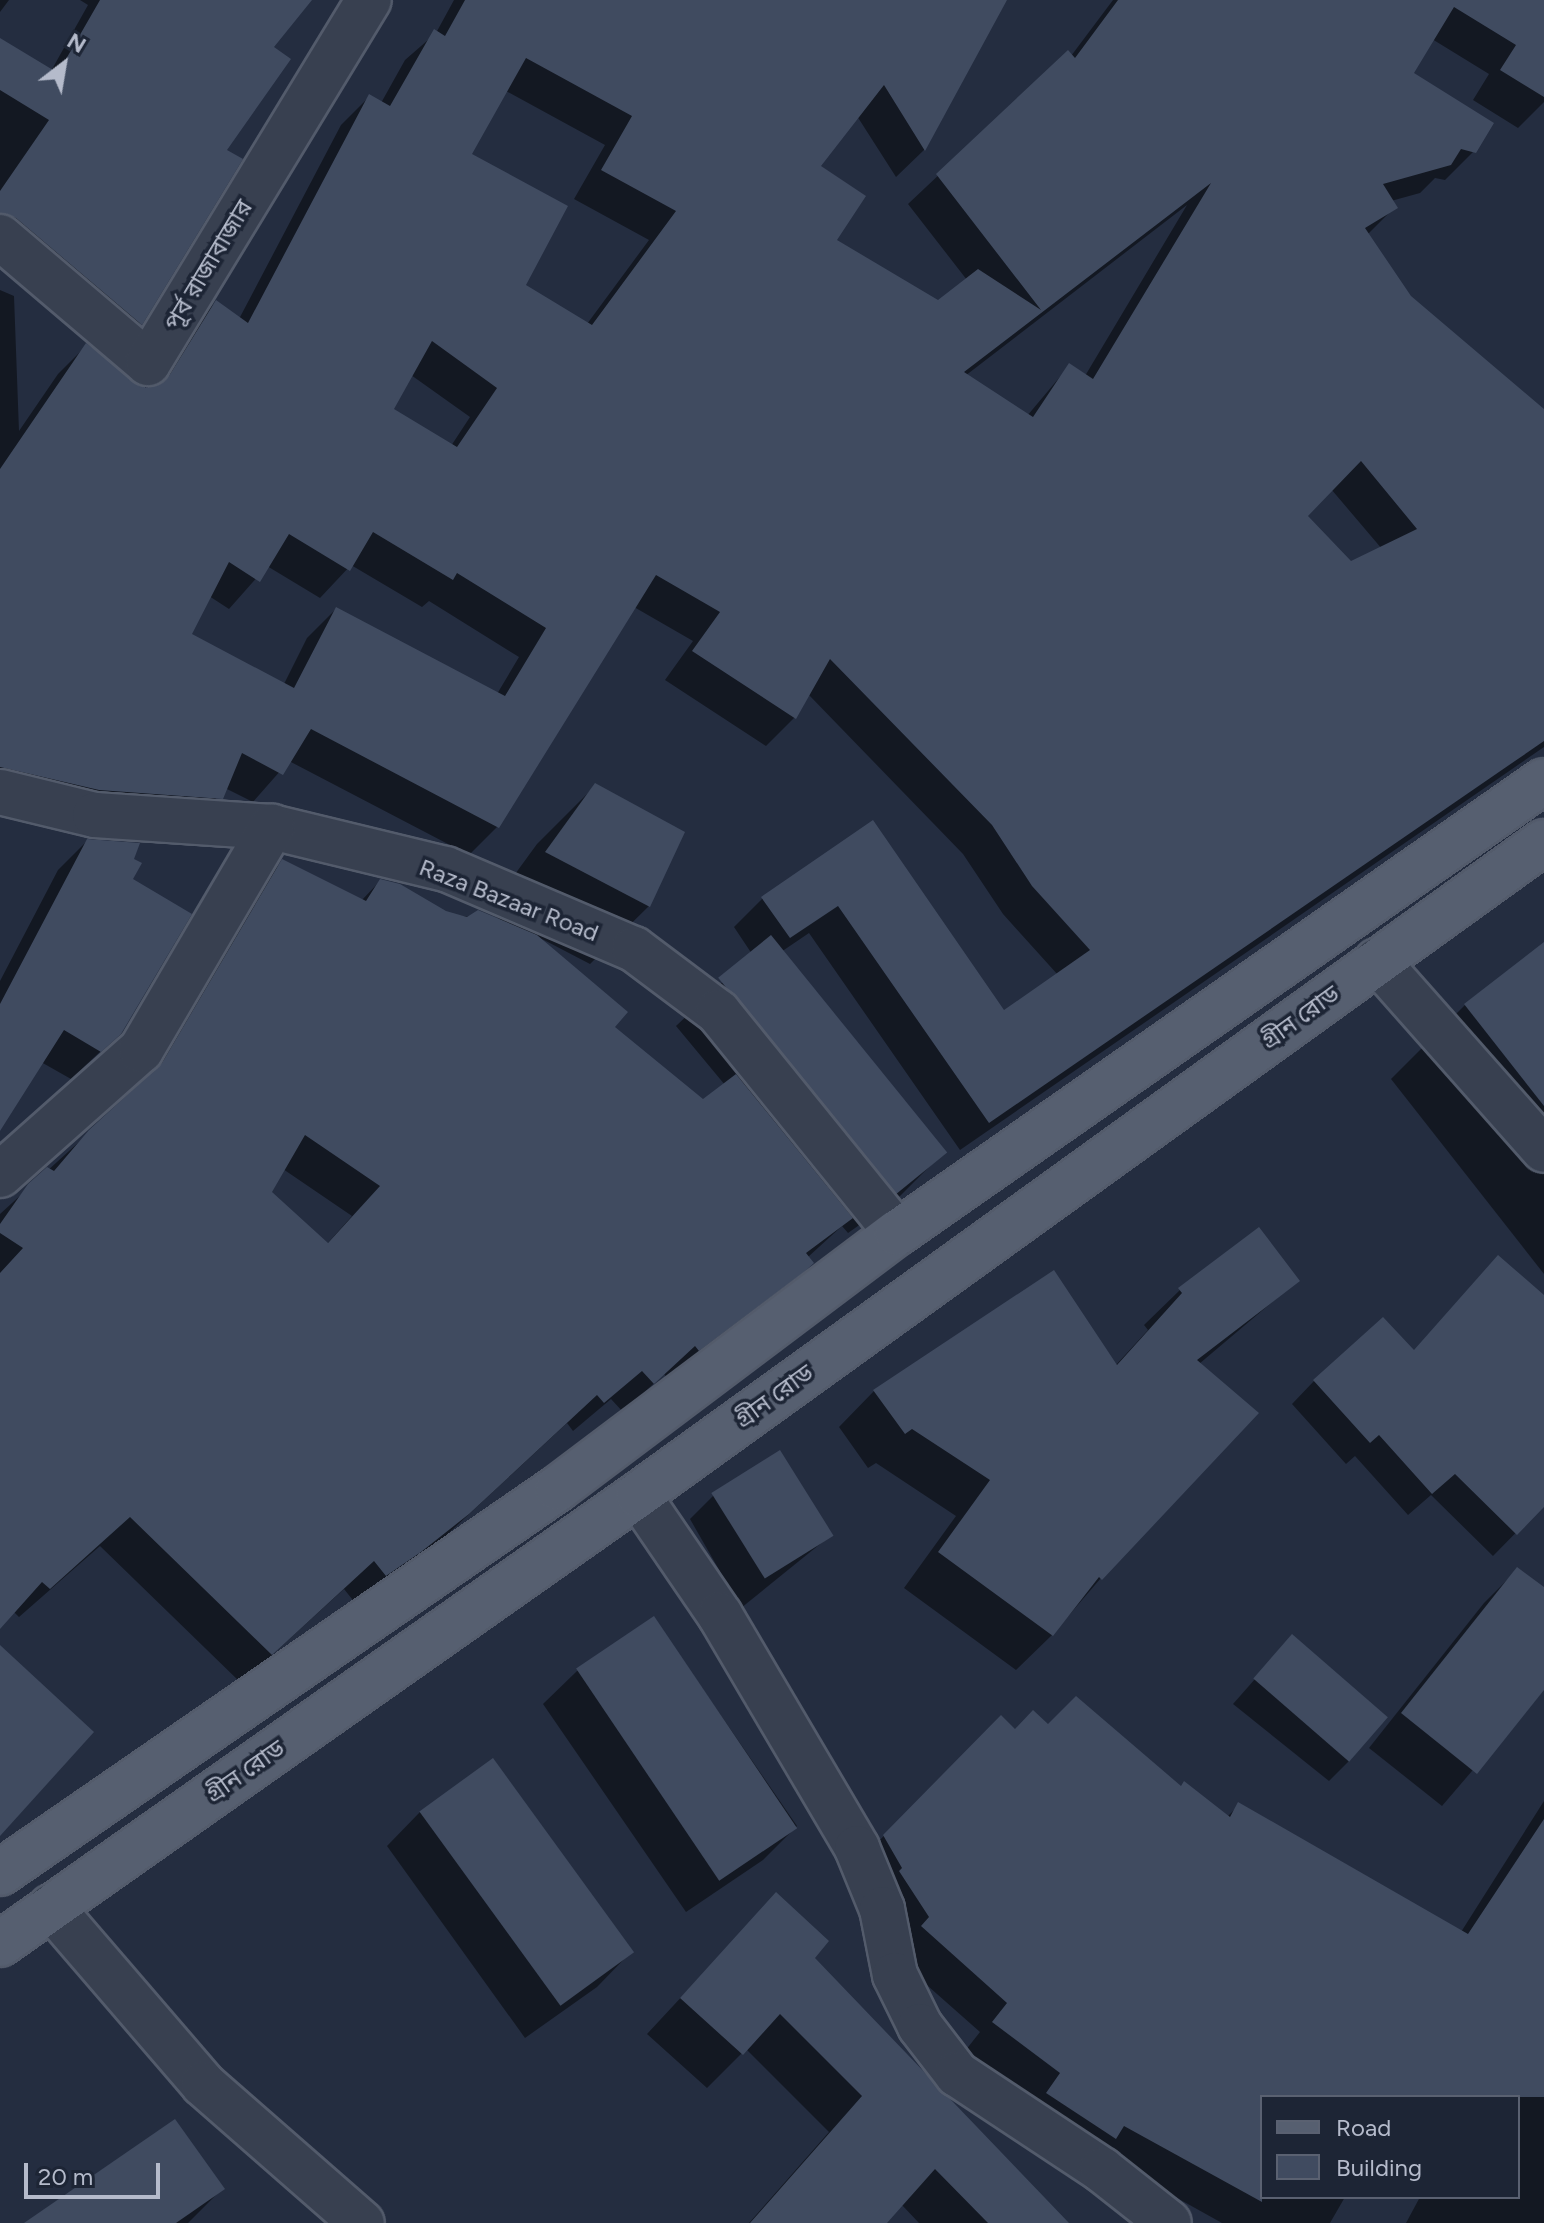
<!DOCTYPE html>
<meta charset="utf-8">
<style>
body{margin:0}
#map{position:relative;width:1544px;height:2223px;overflow:hidden;background:#242d40;font-family:Figtree,"Noto Sans Bengali",sans-serif}
div>[style]{position:absolute}
[style*='--x']{left:calc(var(--x)*1px);top:calc(var(--y)*1px);width:calc(var(--w)*1px);rotate:calc(var(--a)*1deg)}
.shadow>*{inset:0;background:#0007}
.building>*{inset:0;background:#404b60;transform-origin:0 0}
.roads{filter:drop-shadow(2px 0 #535b6b) drop-shadow(-2px 0 #535b6b) drop-shadow(0 2px #535b6b) drop-shadow(0 -2px #535b6b)}
.minor>*{height:44px;margin:-22px;padding:0 22px;transform-origin:22px;border-radius:22px;background:#384050}
.major>*{height:44px;margin:-22px;padding:0 22px;transform-origin:22px;border-radius:22px;background:#565f70}
span{translate:-50% -50%;white-space:nowrap;text-align:center;line-height:1.15;-webkit-text-stroke:7px #1d2535;paint-order:stroke}
.street-label{font-size:24px;color:#b5bbcb}
.legend{position:absolute;left:1260px;top:2095px;width:260px;height:104px;box-sizing:border-box;background:#1d2535;border:2px solid #5a6171;margin:0;padding:10px 14px;list-style:none;font-size:24px;color:#b5bbcb}
.legend li{display:flex;align-items:center;gap:16px;height:40px}
.legend b{width:40px;border:2px solid #5a6171}
.north{position:absolute;left:24px;top:24px;width:80px;height:80px;-webkit-text-stroke:6px #1d2535;paint-order:stroke;rotate:31deg;font-size:22px;font-weight:700;line-height:32px;text-align:center;color:#b5bbcb}
.north::after{content:'';display:block;margin:auto;width:28px;height:36px;background:#b5bbcb;clip-path:polygon(50% 0,100% 100%,50% 72%,0 100%)}
.scale{position:absolute;left:24px;top:2163px;width:136px;height:36px;box-sizing:border-box;border:4px solid #b5bbcb;border-top:0;padding-left:10px;font-size:24px;line-height:28px;white-space:nowrap;color:#b5bbcb;-webkit-text-stroke:6px #1d2535;paint-order:stroke}
</style>
<div id="map">
<div class="shadow">
<div style="clip-path:polygon(0 0,9px 0,0 12px)"></div>
<div style="clip-path:polygon(80px 0,309px 0,272px 47px,140px 324px,118px 346px,0 246px,0 41px,51px 71px,88px 5px)"></div>
<div style="clip-path:polygon(evenodd,454px 0,1004px 0,924px 150px,896px 177px,857px 116px,818px 167px,835px 240px,938px 303px,967px 280px,908px 204px,1068px 53px,1071px 56px,1113px 0,1544px 0,1544px 102px,1518px 128px,1473px 100px,1489px 74px,1432px 39px,1411px 74px,1474px 151px,1445px 180px,1435px 178px,1420px 193px,1391px 201px,1395px 207px,1367px 235px,1409px 297px,1544px 411px,1544px 747px,960px 1150px,809px 933px,781px 952px,944px 1152px,899px 1197px,848px 1233px,842px 1226px,808px 1257px,812px 1262px,782px 1292px,668px 1379px,664px 1374px,623px 1412px,611px 1399px,573px 1431px,567px 1423px,437px 1544px,356px 1604px,344px 1589px,241px 1683px,100px 1546px,19px 1617px,13px 1611px,0 1626px,0 1214px,137px 1089px,253px 891px,283px 861px,361px 901px,380px 881px,445px 913px,505px 923px,488px 911px,537px 844px,596px 785px,649px 906px,590px 964px,542px 939px,612px 1027px,703px 1102px,725px 1085px,676px 1026px,752px 954px,734px 927px,762px 899px,872px 823px,1003px 1013px,1058px 975px,1003px 914px,963px 854px,808px 694px,794px 718px,766px 746px,665px 680px,693px 641px,634px 607px,498px 826px,469px 855px,289px 761px,253px 802px,225px 788px,192px 826px,0 801px,0 290px,14px 296px,19px 431px,58px 374px,86px 346px,145px 390px,154px 386px,187px 331px,216px 302px,239px 319px,341px 125px,370px 96px,381px 103px,405px 60px,436px 33px,454px 0,506px 91px,605px 145px,574px 199px,649px 240px,587px 324px,523px 286px,469px 155px,506px 91px,454px 0,1187px 205px,1085px 376px,1069px 366px,1027px 416px,965px 376px,1187px 205px,454px 0,411px 375px,470px 417px,451px 446px,391px 410px,411px 375px,454px 0,1331px 489px,1382px 549px,1351px 564px,1305px 516px,1331px 489px,454px 0,351px 565px,422px 607px,429px 601px,519px 657px,497px 694px,336px 609px,307px 638px,284px 684px,190px 635px,209px 596px,229px 609px,267px 566px,320px 598px,351px 565px,454px 0,283px 1169px,352px 1216px,326px 1245px,270px 1192px,283px 1169px)"></div>
<div style="clip-path:polygon(87px 841px,131px 860px,120px 1033px,71px 1079px,41px 1062px,0 1116px,0 981px,58px 870px)"></div>
<div style="clip-path:polygon(1544px 944px,1544px 1274px,1391px 1079px,1465px 1005px)"></div>
<div style="clip-path:polygon(1259px 1230px,1297px 1281px,1199px 1364px,1101px 1578px,1052px 1635px,1016px 1670px,904px 1588px,956px 1516px,876px 1463px,868px 1468px,839px 1427px,874px 1391px,1115px 1366px,1148px 1330px,1144px 1325px,1180px 1290px)"></div>
<div style="clip-path:polygon(1544px 1297px,1544px 1504px,1493px 1556px,1431px 1495px,1408px 1515px,1355px 1456px,1346px 1464px,1292px 1404px,1314px 1381px,1413px 1352px)"></div>
<div style="clip-path:polygon(779px 1453px,830px 1536px,741px 1608px,690px 1519px,713px 1496px)"></div>
<div style="clip-path:polygon(1518px 1569px,1544px 1590px,1544px 1687px,1442px 1806px,1369px 1748px,1484px 1603px)"></div>
<div style="clip-path:polygon(654px 1618px,797px 1826px,763px 1860px,686px 1912px,543px 1704px,577px 1671px)"></div>
<div style="clip-path:polygon(1292px 1637px,1352px 1758px,1329px 1781px,1233px 1704px)"></div>
<div style="clip-path:polygon(1001px 1718px,1014px 1731px,1048px 1727px,1180px 1788px,1227px 1817px,1239px 1805px,1461px 1932px,1544px 1801px,1544px 2223px,1406px 2223px,1420px 2197px,1518px 2197px,1518px 2097px,1262px 2097px,1262px 2197px,1345px 2197px,1330px 2223px,1222px 2223px,1098px 2154px,965px 2051px,980px 2032px,894px 1956px,856px 1864px)"></div>
<div style="clip-path:polygon(420px 1812px,630px 1953px,597px 1987px,525px 2038px,387px 1846px)"></div>
<div style="clip-path:polygon(776px 1895px,812px 1959px,1067px 2223px,919px 2223px,901px 2204px,884px 2223px,749px 2223px,829px 2132px,746px 2049px,707px 2088px,647px 2034px)"></div>
<div style="clip-path:polygon(222px 2189px,188px 2223px,27px 2223px)"></div>
</div>
<div class="building">
<div style="clip-path:polygon(100px 0,312px 0,274px 47px,291px 59px,227px 150px,243px 159px,142px 325px,16px 218px,0 213px,0 191px,49px 120px,0 90px,0 38px,58px 73px)"></div>
<div style="clip-path:polygon(evenodd,465px 0,1007px 0,925px 151px,884px 85px,821px 166px,866px 196px,837px 240px,938px 300px,978px 269px,1041px 310px,936px 174px,1068px 50px,1075px 58px,1118px 0,1544px 0,1544px 97px,1500px 70px,1516px 45px,1454px 7px,1414px 73px,1494px 123px,1476px 153px,1461px 149px,1451px 165px,1383px 184px,1398px 208px,1365px 228px,1411px 296px,1544px 409px,1544px 741px,989px 1123px,838px 906px,790px 938px,761px 897px,873px 820px,1004px 1010px,1090px 950px,1032px 886px,992px 825px,830px 659px,796px 719px,692px 651px,720px 612px,656px 575px,499px 828px,311px 729px,283px 775px,242px 753px,223px 799px,99px 790px,0 767px,0 469px,86px 343px,146px 388px,169px 376px,216px 300px,248px 323px,369px 94px,390px 106px,434px 29px,445px 36px,465px 0,526px 58px,632px 116px,601px 170px,676px 211px,592px 325px,526px 285px,568px 206px,472px 154px,526px 58px,465px 0,1211px 183px,1093px 379px,1069px 363px,1033px 417px,964px 372px,1211px 183px,465px 0,432px 341px,497px 388px,457px 447px,394px 409px,432px 341px,465px 0,1361px 461px,1417px 529px,1351px 561px,1308px 516px,1361px 461px,465px 0,373px 532px,453px 580px,457px 573px,546px 628px,505px 696px,336px 607px,294px 688px,192px 634px,229px 562px,260px 582px,289px 534px,350px 571px,373px 532px)"></div>
<div style="clip-path:polygon(595px 783px,685px 832px,650px 907px,545px 852px)"></div>
<div style="clip-path:polygon(87px 839px,140px 843px,134px 859px,142px 863px,133px 879px,192px 914px,121px 1034px,101px 1052px,64px 1030px,0 1131px,0 1004px)"></div>
<div style="clip-path:polygon(evenodd,282px 859px,366px 901px,380px 879px,400px 884px,446px 911px,467px 917px,478px 910px,537px 935px,628px 1012px,615px 1027px,703px 1099px,736px 1074px,853px 1218px,806px 1253px,814px 1263px,803px 1273px,699px 1351px,695px 1346px,654px 1384px,642px 1371px,604px 1403px,597px 1395px,469px 1514px,421px 1552px,386px 1576px,374px 1561px,272px 1655px,130px 1517px,50px 1589px,42px 1582px,0 1629px,0 1273px,23px 1248px,0 1233px,0 1224px,28px 1184px,47px 1167px,54px 1171px,89px 1130px,162px 1063px,282px 859px,305px 1135px,380px 1186px,328px 1243px,272px 1192px,305px 1135px)"></div>
<div style="left:771px;top:935px;width:280px;height:68px;rotate:51deg"></div>
<div style="clip-path:polygon(1544px 942px,1544px 1106px,1464px 1004px)"></div>
<div style="clip-path:polygon(1259px 1227px,1300px 1281px,1197px 1360px,1259px 1413px,1102px 1580px,1099px 1577px,1053px 1636px,938px 1552px,990px 1480px,912px 1429px,905px 1434px,873px 1390px,1054px 1270px,1117px 1365px,1182px 1293px,1178px 1288px)"></div>
<div style="clip-path:polygon(1498px 1255px,1544px 1295px,1544px 1507px,1517px 1535px,1455px 1474px,1432px 1494px,1379px 1435px,1370px 1443px,1313px 1380px,1383px 1317px,1414px 1350px)"></div>
<div style="left:780px;top:1450px;width:101px;height:81px;rotate:58deg"></div>
<div style="clip-path:polygon(1517px 1567px,1544px 1587px,1544px 1690px,1477px 1774px,1401px 1713px)"></div>
<div style="left:654px;top:1616px;width:256px;height:94px;rotate:56deg"></div>
<div style="left:1292px;top:1634px;width:127px;height:59px;rotate:41deg"></div>
<div style="clip-path:polygon(0 1645px,94px 1732px,0 1836px)"></div>
<div style="clip-path:polygon(1076px 1696px,1181px 1786px,1184px 1781px,1230px 1817px,1238px 1802px,1468px 1934px,1544px 1819px,1544px 2097px,1262px 2097px,1262px 2202px,1124px 2126px,1116px 2139px,1046px 2093px,1060px 2073px,992px 2022px,1007px 2003px,921px 1926px,929px 1917px,899px 1871px,902px 1868px,883px 1835px,1001px 1715px,1015px 1729px,1033px 1710px,1048px 1724px)"></div>
<div style="left:493px;top:1758px;width:240px;height:91px;rotate:54deg"></div>
<div style="clip-path:polygon(776px 1892px,829px 1941px,815px 1958px,1069px 2223px,988px 2223px,935px 2169px,887px 2223px,750px 2223px,862px 2096px,780px 2014px,743px 2055px,680px 1998px)"></div>
<div style="clip-path:polygon(175px 2119px,225px 2189px,176px 2223px,24px 2223px)"></div>
</div>
<div class="roads">
<div class="minor">
<div style="--x:0;--y:237;--w:194;--a:40.4"></div>
<div style="--x:148;--y:363;--w:425;--a:-58.7"></div>
<div style="--x:0;--y:792;--w:98;--a:13.6"></div>
<div style="--x:95;--y:815;--w:177;--a:3.9"></div>
<div style="--x:272;--y:827;--w:179;--a:13.6"></div>
<div style="--x:446;--y:869;--w:204;--a:23.1"></div>
<div style="--x:634;--y:949;--w:105;--a:36.9"></div>
<div style="--x:718;--y:1012;--w:284;--a:51"></div>
<div style="--x:1377;--y:961;--w:252;--a:48.5"></div>
<div style="--x:0;--y:1175;--w:188;--a:-41.6"></div>
<div style="--x:141;--y:1050;--w:259;--a:-59.6"></div>
<div style="--x:638;--y:1495;--w:145;--a:55.7"></div>
<div style="--x:720;--y:1615;--w:270;--a:59.5"></div>
<div style="--x:857;--y:1848;--w:66;--a:67.7"></div>
<div style="--x:882;--y:1909;--w:67;--a:78.9"></div>
<div style="--x:895;--y:1975;--w:57;--a:63.9"></div>
<div style="--x:920;--y:2026;--w:61;--a:52.4"></div>
<div style="--x:957;--y:2074;--w:174;--a:33.5"></div>
<div style="--x:1102;--y:2170;--w:85;--a:38.3"></div>
<div style="--x:51;--y:1907;--w:233;--a:49.3"></div>
<div style="--x:203;--y:2084;--w:211;--a:41.2"></div>
</div>
<div class="major">
<div style="--x:0;--y:1873;--w:678;--a:-34.6"></div>
<div style="--x:558;--y:1488;--w:424;--a:-37"></div>
<div style="--x:897;--y:1233;--w:789;--a:-34.94"></div>
<div style="--x:0;--y:1944;--w:780;--a:-35.14"></div>
<div style="--x:638;--y:1495;--w:1117;--a:-35.78"></div>
</div>
</div>
<div class="street-label">
<span style="left:208px;top:265px;rotate:-59deg">পূর্ব রাজাবাজার</span>
<span style="left:509px;top:900px;rotate:21deg">Raza Bazaar Road</span>
<span style="left:1300px;top:1017px;rotate:-36deg">গ্রীন রোড</span>
<span style="left:774px;top:1396px;rotate:-36deg">গ্রীন রোড</span>
<span style="left:245px;top:1771px;rotate:-35deg">গ্রীন রোড</span>
</div>
<ul class="legend">
<li><b style="height:10px;background:#565f70"></b>Road</li>
<li><b style="height:22px;background:#404b60"></b>Building</li>
</ul>
<div class="north">N</div>
<div class="scale">20 m</div>
</div>
